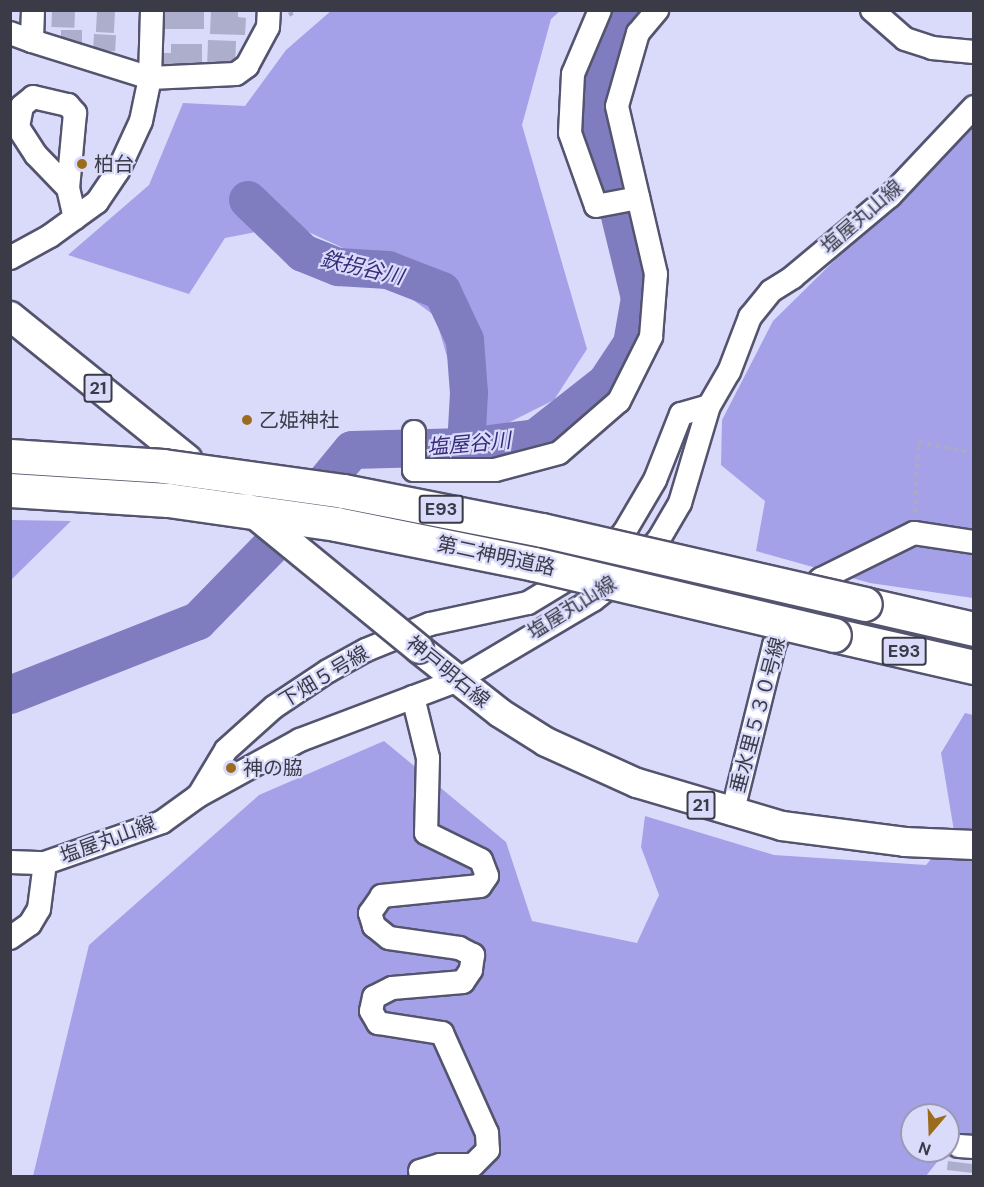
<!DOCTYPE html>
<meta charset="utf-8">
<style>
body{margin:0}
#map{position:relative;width:984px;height:1187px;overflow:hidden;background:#dadbfb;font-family:"DM Sans","Noto Sans JP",sans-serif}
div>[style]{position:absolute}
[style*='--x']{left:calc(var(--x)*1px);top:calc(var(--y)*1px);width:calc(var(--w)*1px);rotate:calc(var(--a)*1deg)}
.forest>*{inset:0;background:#a4a1e8}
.river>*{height:38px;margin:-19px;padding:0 19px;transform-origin:19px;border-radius:19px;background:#7f7cbf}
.building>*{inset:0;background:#adadcc;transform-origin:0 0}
.path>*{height:4px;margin-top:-2px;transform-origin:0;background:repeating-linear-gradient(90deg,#a9aac4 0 4.5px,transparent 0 9px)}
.roads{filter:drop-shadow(2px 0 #54546f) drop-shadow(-2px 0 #54546f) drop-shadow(0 2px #54546f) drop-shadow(0 -2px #54546f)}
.minor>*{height:22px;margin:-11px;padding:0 11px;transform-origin:11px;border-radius:11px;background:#fff}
.major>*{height:28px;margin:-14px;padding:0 14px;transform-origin:14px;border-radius:14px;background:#fff}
.highway>*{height:33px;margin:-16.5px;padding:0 16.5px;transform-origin:16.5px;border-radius:16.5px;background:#fff}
.bridges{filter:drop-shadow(2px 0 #54546f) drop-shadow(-2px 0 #54546f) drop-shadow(0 2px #54546f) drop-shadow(0 -2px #54546f)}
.major-bridge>*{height:28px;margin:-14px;padding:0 14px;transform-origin:14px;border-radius:14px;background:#fff}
.highway-bridge>*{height:33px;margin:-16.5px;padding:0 16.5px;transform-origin:16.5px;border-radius:16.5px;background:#fff}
.dots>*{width:16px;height:16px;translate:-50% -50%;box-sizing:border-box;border:3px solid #dadbfb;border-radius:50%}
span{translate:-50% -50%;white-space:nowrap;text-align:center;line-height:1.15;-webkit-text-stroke:4.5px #dadbfb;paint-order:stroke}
.shield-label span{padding:2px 4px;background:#dadbfb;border:2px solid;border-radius:4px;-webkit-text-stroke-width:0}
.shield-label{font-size:18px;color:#3b3b48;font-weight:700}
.poi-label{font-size:20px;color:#3b3b48}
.left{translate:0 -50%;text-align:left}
.street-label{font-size:20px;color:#3b3b48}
.water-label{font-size:21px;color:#382a7b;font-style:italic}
.frame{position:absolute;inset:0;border:12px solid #3b3b48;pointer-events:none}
.north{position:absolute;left:900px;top:1103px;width:60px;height:60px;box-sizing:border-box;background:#dadbfb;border:2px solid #9a9bb3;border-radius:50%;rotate:199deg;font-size:16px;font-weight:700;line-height:24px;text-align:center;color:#3b3b48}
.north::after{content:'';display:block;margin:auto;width:21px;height:27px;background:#9b6c1d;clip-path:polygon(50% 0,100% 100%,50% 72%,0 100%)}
</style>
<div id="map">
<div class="forest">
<div style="clip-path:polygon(332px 10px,560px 11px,551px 19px,522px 125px,587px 349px,554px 400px,494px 430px,453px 428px,451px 370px,435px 316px,341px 247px,293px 225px,225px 238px,189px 294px,68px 255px,149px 185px,183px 103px,245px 106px,286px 50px)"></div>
<div style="clip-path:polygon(973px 124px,973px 598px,870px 583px,756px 551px,765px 501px,721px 465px,722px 420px,773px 321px)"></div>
<div style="clip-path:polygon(11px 520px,71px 521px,11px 580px)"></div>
<div style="clip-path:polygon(evenodd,965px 713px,973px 715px,973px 1156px,941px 1157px,926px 1176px,33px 1176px,89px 945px,259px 795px,384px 741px,506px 842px,532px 921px,637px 943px,659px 895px,641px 847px,645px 816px,774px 855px,926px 865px,954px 831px,941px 753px,965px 713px,912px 1115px,948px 1115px,948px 1151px,912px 1151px,912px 1115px)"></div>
</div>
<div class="river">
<div style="--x:248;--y:200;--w:76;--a:43.9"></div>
<div style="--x:303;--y:253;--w:38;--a:22"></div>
<div style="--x:338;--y:267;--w:50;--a:3.4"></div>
<div style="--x:388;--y:270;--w:58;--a:21.3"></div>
<div style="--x:442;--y:291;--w:54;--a:64.9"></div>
<div style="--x:465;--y:340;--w:53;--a:85.7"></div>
<div style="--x:469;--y:393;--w:54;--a:93.2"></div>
<div style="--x:10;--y:695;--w:202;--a:-21.5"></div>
<div style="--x:198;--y:621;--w:120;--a:-45.7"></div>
<div style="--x:282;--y:535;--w:110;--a:-50.5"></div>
<div style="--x:352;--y:450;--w:114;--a:-1.5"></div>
<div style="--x:466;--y:447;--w:71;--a:-7.3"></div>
<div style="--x:536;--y:438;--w:89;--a:-38.2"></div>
<div style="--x:606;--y:383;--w:47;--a:-56.3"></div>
<div style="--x:632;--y:344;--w:47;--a:-80.1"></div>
<div style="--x:640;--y:298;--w:190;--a:-103.7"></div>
<div style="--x:595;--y:113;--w:45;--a:-84.9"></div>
<div style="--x:599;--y:68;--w:48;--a:-71.9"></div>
<div style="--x:614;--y:22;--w:15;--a:-53"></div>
</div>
<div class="building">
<div style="left:52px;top:10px;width:23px;height:17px;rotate:2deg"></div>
<div style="left:164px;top:10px;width:40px;height:19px"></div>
<div style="clip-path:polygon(211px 10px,238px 10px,238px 17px,246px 18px,245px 35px,210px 34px)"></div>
<div style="left:97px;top:11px;width:18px;height:21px;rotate:3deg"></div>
<div style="left:61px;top:30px;width:21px;height:19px"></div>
<div style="left:94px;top:34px;width:22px;height:16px;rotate:3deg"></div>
<div style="left:208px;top:40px;width:28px;height:24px;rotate:2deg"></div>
<div style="clip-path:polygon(171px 44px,202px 44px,202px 68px,162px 70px,163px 53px,171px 53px)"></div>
<div style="left:948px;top:1161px;width:26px;height:9px;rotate:7deg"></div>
</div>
<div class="path">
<div style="--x:289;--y:15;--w:9;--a:-32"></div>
<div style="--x:915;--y:513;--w:71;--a:-87.6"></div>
<div style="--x:918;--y:442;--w:57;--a:11.1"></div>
</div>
<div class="roads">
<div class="minor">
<div style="--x:33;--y:10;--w:31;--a:92"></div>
<div style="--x:32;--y:41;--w:124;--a:17.4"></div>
<div style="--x:150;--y:78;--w:86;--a:-2.7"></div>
<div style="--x:236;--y:74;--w:14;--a:-36"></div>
<div style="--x:247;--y:66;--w:44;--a:-61.7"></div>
<div style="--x:268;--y:27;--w:17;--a:-87"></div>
<div style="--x:600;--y:10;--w:69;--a:112.9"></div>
<div style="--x:573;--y:74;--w:59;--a:92.9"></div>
<div style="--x:570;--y:133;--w:77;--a:70.4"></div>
<div style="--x:596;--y:206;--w:43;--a:-10.8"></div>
<div style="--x:872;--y:10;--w:44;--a:41.3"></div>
<div style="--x:905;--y:39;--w:28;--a:18"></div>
<div style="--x:932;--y:48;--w:42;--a:5.4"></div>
<div style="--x:10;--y:33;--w:23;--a:20"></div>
<div style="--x:68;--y:188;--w:46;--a:-134.1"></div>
<div style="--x:36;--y:155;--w:33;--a:-123"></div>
<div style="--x:18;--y:127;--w:21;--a:-79"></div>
<div style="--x:22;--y:106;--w:14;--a:-39"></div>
<div style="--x:33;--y:97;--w:36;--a:13"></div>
<div style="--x:68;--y:105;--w:11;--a:49"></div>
<div style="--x:75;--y:113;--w:75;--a:95.3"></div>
<div style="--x:68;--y:188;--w:31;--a:77"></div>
<div style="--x:10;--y:258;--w:46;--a:-28.8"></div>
<div style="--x:50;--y:236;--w:58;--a:-35.9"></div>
<div style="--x:97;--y:202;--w:37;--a:-56"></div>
<div style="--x:118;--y:171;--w:55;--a:-65.3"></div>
<div style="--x:141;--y:121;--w:44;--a:-78.2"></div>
<div style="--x:150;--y:78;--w:68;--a:-88.3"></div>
<div style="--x:414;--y:432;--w:38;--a:90"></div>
<div style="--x:414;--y:470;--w:81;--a:0"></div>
<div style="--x:495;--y:470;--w:66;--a:-14.9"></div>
<div style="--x:559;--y:453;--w:79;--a:-40.9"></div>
<div style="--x:619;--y:401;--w:72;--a:-63.4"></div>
<div style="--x:651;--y:337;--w:63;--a:-85.5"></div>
<div style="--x:656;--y:274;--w:172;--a:-103.1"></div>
<div style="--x:617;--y:106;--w:76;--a:-74"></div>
<div style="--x:638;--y:33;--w:30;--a:-50"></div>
<div style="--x:413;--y:697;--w:63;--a:76.2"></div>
<div style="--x:428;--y:758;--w:75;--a:91.5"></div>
<div style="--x:426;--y:833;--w:61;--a:26.1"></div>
<div style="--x:481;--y:860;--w:17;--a:69"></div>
<div style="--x:487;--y:876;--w:12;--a:125"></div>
<div style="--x:480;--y:886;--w:99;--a:174.2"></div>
<div style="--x:382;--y:896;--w:21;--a:125"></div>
<div style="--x:370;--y:913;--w:14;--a:73"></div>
<div style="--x:374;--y:926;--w:19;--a:39"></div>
<div style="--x:389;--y:938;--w:71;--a:8.1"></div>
<div style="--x:459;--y:948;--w:16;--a:27"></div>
<div style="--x:473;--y:955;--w:15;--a:98"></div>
<div style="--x:471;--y:970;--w:14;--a:124"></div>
<div style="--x:463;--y:982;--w:71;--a:175.2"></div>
<div style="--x:392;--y:988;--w:20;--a:153"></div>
<div style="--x:374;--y:997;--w:14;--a:102"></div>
<div style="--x:371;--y:1011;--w:14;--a:60"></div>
<div style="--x:378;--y:1023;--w:65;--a:8.9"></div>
<div style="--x:442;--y:1033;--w:110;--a:65.8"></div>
<div style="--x:487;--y:1133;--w:17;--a:87"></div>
<div style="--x:488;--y:1150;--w:21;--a:135"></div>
<div style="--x:473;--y:1165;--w:33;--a:180"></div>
<div style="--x:440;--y:1165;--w:21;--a:163"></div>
<div style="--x:199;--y:795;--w:52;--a:-59"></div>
<div style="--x:226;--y:750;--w:64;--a:-41.9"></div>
<div style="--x:274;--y:707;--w:65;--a:-33.7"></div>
<div style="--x:328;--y:671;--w:43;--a:-28.9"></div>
<div style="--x:366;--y:650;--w:69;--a:-22.1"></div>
<div style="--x:430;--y:624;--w:100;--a:-12.1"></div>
<div style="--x:528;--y:603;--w:89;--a:-31.2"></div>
<div style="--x:604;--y:557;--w:33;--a:-51"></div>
<div style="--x:625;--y:531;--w:59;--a:-59.5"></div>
<div style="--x:655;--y:480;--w:71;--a:-68.5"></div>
<div style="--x:681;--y:414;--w:29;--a:-16"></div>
<div style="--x:732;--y:814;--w:174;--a:-76"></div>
<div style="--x:774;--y:645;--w:43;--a:-65.2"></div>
<div style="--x:792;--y:606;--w:40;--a:-43"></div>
<div style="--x:821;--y:579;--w:104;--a:-26.3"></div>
<div style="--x:914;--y:533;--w:61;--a:8.5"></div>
<div style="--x:10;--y:862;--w:35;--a:2"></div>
<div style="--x:10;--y:938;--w:24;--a:-35"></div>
<div style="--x:30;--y:924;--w:17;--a:-59"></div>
<div style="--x:39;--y:909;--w:46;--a:-82.6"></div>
<div style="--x:45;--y:863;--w:124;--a:-19.3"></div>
<div style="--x:162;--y:822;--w:44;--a:-35.8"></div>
<div style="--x:198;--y:796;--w:116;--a:-28.8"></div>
<div style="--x:300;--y:740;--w:167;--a:-20.7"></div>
<div style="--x:456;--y:681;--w:159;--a:-30.6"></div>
<div style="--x:593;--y:600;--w:48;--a:-38.3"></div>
<div style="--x:631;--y:570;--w:42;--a:-47.9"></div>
<div style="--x:659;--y:539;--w:42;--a:-59.7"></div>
<div style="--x:680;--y:503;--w:101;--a:-73.4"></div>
<div style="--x:709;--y:406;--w:39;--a:-60"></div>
<div style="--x:729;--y:372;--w:59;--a:-69.1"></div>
<div style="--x:750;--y:317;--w:33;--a:-51"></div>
<div style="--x:771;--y:291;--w:26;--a:-32"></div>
<div style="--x:793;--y:277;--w:126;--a:-39.9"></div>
<div style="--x:890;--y:196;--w:122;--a:-46.7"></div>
<div style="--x:959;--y:1146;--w:15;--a:4"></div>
</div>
<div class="major">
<div style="--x:10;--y:316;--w:228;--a:38.9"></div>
<div style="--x:419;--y:649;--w:103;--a:38.3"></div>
<div style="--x:500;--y:713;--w:54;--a:32.2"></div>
<div style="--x:546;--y:742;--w:100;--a:24.3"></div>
<div style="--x:637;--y:783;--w:151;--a:16.5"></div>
<div style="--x:782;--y:826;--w:124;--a:7.4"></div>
<div style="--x:905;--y:842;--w:69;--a:2.5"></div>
</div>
<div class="highway">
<div style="--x:865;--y:604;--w:112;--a:12.9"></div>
<div style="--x:834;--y:635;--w:144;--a:12.9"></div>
</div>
</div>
<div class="bridges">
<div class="major-bridge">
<div style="--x:247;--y:508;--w:222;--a:39.3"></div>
</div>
<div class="highway-bridge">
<div style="--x:10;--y:456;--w:153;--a:3.7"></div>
<div style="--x:163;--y:466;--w:182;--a:7.9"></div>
<div style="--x:343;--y:491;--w:203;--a:11.1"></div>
<div style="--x:542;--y:530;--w:331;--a:12.9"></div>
<div style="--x:10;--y:490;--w:158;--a:3.6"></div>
<div style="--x:168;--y:500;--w:170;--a:8.1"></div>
<div style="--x:336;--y:524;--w:202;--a:11.4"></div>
<div style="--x:534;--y:564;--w:308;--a:13.3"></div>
</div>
</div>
<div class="dots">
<div style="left:82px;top:164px;background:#9b6c1d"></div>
<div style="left:247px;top:420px;background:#9b6c1d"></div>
<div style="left:231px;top:768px;background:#9b6c1d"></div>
</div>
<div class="shield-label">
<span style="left:98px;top:388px">21</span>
<span style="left:441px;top:509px">E93</span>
<span style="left:904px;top:651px">E93</span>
<span style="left:701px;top:805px">21</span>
</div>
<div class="poi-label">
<span class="left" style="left:94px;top:164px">柏台</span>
<span class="left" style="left:259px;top:420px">乙姫神社</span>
<span class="left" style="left:243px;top:768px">神の脇</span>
</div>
<div class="street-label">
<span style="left:862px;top:217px;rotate:-41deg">塩屋丸山線</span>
<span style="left:496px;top:556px;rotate:12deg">第二神明道路</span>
<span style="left:572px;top:608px;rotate:-32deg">塩屋丸山線</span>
<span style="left:448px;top:672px;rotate:39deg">神戸明石線</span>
<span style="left:324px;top:677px;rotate:-31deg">下畑５号線</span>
<span style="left:758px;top:715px;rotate:-75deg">垂水里５３０号線</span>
<span style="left:108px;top:840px;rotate:-20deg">塩屋丸山線</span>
</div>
<div class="water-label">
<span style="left:362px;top:268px;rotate:13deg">鉄拐谷川</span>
<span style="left:469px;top:444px;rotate:-5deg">塩屋谷川</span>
</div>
<div class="frame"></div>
<div class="north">N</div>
</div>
